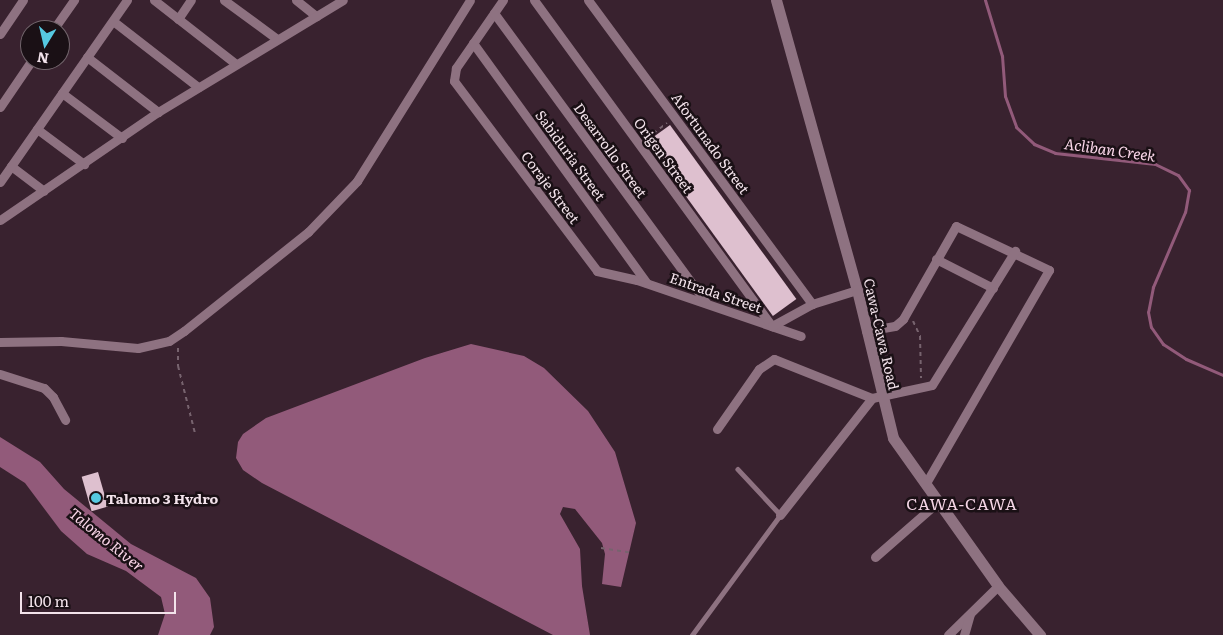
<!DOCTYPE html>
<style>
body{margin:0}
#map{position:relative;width:1223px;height:635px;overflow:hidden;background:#39222f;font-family:Literata,serif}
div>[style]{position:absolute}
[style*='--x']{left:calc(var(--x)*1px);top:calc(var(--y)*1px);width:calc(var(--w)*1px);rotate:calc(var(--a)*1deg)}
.water>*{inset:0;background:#925a7a}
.stream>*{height:3px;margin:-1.5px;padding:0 1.5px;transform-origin:1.5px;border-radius:1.5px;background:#925a7a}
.building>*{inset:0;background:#dec0cf;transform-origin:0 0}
.path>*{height:2px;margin-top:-1px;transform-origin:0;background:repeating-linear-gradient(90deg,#77636e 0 4px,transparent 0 8px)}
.service>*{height:4.5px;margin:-2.25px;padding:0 2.25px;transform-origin:2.25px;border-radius:2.25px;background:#8e7281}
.minor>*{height:9px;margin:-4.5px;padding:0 4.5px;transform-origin:4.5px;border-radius:4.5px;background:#8e7281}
.tertiary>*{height:11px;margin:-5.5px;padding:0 5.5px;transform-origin:5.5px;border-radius:5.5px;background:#8e7281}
.dots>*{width:14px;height:14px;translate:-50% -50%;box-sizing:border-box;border:2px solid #1a1015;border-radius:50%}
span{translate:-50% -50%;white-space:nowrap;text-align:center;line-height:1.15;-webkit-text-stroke:5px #1a1015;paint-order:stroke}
.street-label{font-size:14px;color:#f3e3eb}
.poi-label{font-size:14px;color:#f3e3eb;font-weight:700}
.left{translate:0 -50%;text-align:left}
.water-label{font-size:15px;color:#fad6e9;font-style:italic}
.quarter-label{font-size:16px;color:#f6d7e7;letter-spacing:1px}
.north{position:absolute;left:20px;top:20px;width:50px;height:50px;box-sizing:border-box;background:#1a1015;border:1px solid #71646b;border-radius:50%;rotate:189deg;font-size:14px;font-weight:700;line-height:20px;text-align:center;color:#f3e3eb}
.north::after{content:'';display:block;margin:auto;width:18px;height:22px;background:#56c9e1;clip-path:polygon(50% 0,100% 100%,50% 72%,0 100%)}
.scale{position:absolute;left:20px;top:592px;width:156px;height:22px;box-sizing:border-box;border:2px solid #f3e3eb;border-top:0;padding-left:6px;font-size:15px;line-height:18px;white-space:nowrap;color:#f3e3eb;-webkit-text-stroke:4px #1a1015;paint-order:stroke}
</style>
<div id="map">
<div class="water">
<div style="clip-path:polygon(471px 344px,524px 356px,544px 368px,588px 411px,615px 452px,636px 523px,621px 587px,602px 584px,605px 554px,602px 543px,575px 509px,563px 507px,560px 514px,580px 549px,582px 586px,590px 635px,553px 635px,262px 483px,243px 470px,236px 458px,238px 442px,243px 434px,266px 418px,425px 358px)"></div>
<div style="clip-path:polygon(0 437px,40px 462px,64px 489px,131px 544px,196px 578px,210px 598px,214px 627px,210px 635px,158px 635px,165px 614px,161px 597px,126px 571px,87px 554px,61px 531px,25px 483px,0 467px)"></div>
</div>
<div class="stream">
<div style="--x:985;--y:0;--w:59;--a:73.1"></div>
<div style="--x:1002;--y:56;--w:40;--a:85.7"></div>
<div style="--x:1005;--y:96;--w:33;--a:70"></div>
<div style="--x:1016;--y:127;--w:25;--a:43"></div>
<div style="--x:1034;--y:144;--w:23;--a:23"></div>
<div style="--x:1055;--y:153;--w:101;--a:6.3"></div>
<div style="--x:1155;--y:164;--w:25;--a:26"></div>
<div style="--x:1178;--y:175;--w:19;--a:54"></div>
<div style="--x:1189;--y:190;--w:22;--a:100"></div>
<div style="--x:1185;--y:212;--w:82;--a:113.1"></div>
<div style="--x:1153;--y:287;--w:25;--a:101"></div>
<div style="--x:1148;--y:312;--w:15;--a:79"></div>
<div style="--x:1151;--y:327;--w:21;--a:55"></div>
<div style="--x:1163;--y:344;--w:27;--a:33"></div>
<div style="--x:1186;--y:359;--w:40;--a:23.4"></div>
</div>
<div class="building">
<div style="left:670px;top:125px;width:215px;height:29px;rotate:54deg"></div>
<div style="left:98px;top:472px;width:36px;height:17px;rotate:74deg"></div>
</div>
<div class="path">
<div style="--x:647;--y:138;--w:25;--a:-37"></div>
<div style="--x:913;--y:321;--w:17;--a:65"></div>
<div style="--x:920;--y:336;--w:42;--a:88.6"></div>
<div style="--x:178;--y:348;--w:18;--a:90"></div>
<div style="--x:178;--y:366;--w:69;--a:75.8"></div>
<div style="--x:601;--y:548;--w:31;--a:9"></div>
</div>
<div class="service">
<div style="--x:692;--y:635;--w:149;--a:-53.7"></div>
<div style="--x:780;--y:515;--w:62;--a:-133"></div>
</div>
<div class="minor">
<div style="--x:154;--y:0;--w:104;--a:38"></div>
<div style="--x:224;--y:0;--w:66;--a:36.3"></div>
<div style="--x:296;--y:0;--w:26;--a:39"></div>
<div style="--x:503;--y:0;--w:83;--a:124.7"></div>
<div style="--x:456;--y:68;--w:13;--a:99"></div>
<div style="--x:454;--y:81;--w:238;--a:53"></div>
<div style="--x:597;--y:271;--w:41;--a:12.7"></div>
<div style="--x:637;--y:280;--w:173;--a:18.9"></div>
<div style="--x:534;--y:0;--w:404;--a:53.9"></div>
<div style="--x:588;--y:0;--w:378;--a:53.6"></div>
<div style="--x:494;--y:13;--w:359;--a:53.8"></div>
<div style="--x:178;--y:19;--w:23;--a:-56"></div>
<div style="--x:113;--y:21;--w:108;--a:37.8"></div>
<div style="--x:53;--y:30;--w:37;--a:-55"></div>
<div style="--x:0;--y:34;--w:41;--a:-55.9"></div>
<div style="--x:473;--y:43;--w:296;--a:54.1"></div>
<div style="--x:87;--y:57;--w:90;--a:37.8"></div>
<div style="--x:62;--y:93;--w:75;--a:36.9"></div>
<div style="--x:0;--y:107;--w:57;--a:-55.8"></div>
<div style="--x:37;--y:129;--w:59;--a:36.7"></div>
<div style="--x:11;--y:166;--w:41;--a:37.1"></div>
<div style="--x:0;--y:182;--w:222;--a:-55.1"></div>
<div style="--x:0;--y:220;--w:191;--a:-34.4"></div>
<div style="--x:158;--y:112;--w:216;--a:-31.2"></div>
<div style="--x:936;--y:259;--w:64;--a:27"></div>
<div style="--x:772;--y:326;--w:46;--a:-28.8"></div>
<div style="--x:812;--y:304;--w:47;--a:-17.3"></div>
<div style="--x:866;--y:331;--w:29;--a:-10"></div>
<div style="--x:895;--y:326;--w:11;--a:-41"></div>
<div style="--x:903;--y:319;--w:107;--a:-60.3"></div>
<div style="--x:956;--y:226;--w:103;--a:25.3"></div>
<div style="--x:1049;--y:270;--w:246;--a:120"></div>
<div style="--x:0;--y:342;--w:61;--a:-0.9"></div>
<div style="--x:61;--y:341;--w:77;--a:5.2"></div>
<div style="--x:138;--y:348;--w:32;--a:-13"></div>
<div style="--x:169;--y:341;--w:18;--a:-34"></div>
<div style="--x:184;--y:331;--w:159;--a:-38.6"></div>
<div style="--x:308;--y:232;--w:71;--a:-46.1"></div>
<div style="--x:357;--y:181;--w:213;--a:-58"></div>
<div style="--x:0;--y:374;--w:46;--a:17.7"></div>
<div style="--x:44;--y:388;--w:13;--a:45"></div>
<div style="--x:53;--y:397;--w:26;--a:62"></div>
<div style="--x:717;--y:429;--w:73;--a:-55"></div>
<div style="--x:759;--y:369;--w:18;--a:-34"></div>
<div style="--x:774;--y:359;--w:105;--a:21.7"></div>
<div style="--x:872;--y:398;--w:61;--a:-12.2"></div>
<div style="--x:932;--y:385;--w:158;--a:-58.2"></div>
<div style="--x:780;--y:515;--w:149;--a:-51.8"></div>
<div style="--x:875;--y:557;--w:85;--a:-41.2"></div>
<div style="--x:948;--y:635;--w:70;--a:-44.4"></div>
<div style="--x:964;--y:635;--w:22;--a:-74"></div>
</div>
<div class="tertiary">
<div style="--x:776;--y:0;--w:301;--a:74.4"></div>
<div style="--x:857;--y:290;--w:152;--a:76.3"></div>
<div style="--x:893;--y:438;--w:181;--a:54.6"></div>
<div style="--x:998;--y:586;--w:65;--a:49.4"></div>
</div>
<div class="dots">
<div style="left:96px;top:498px;background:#56c9e1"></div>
</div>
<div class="street-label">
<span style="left:711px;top:143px;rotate:54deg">Afortunado Street</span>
<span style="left:611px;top:150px;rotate:54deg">Desarrollo Street</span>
<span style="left:571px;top:155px;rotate:54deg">Sabiduria Street</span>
<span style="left:664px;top:155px;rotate:54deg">Origen Street</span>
<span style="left:551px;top:187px;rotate:53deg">Coraje Street</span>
<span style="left:716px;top:292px;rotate:19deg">Entrada Street</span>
<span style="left:882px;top:334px;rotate:77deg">Cawa-Cawa Road</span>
</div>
<div class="poi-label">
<span class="left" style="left:106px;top:498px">Talomo 3 Hydro</span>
</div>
<div class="water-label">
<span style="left:1110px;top:149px;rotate:8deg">Acliban Creek</span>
<span style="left:107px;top:539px;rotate:39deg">Talomo River</span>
</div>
<div class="quarter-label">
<span style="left:962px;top:503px">CAWA-CAWA</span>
</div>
<div class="north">N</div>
<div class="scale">100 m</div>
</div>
